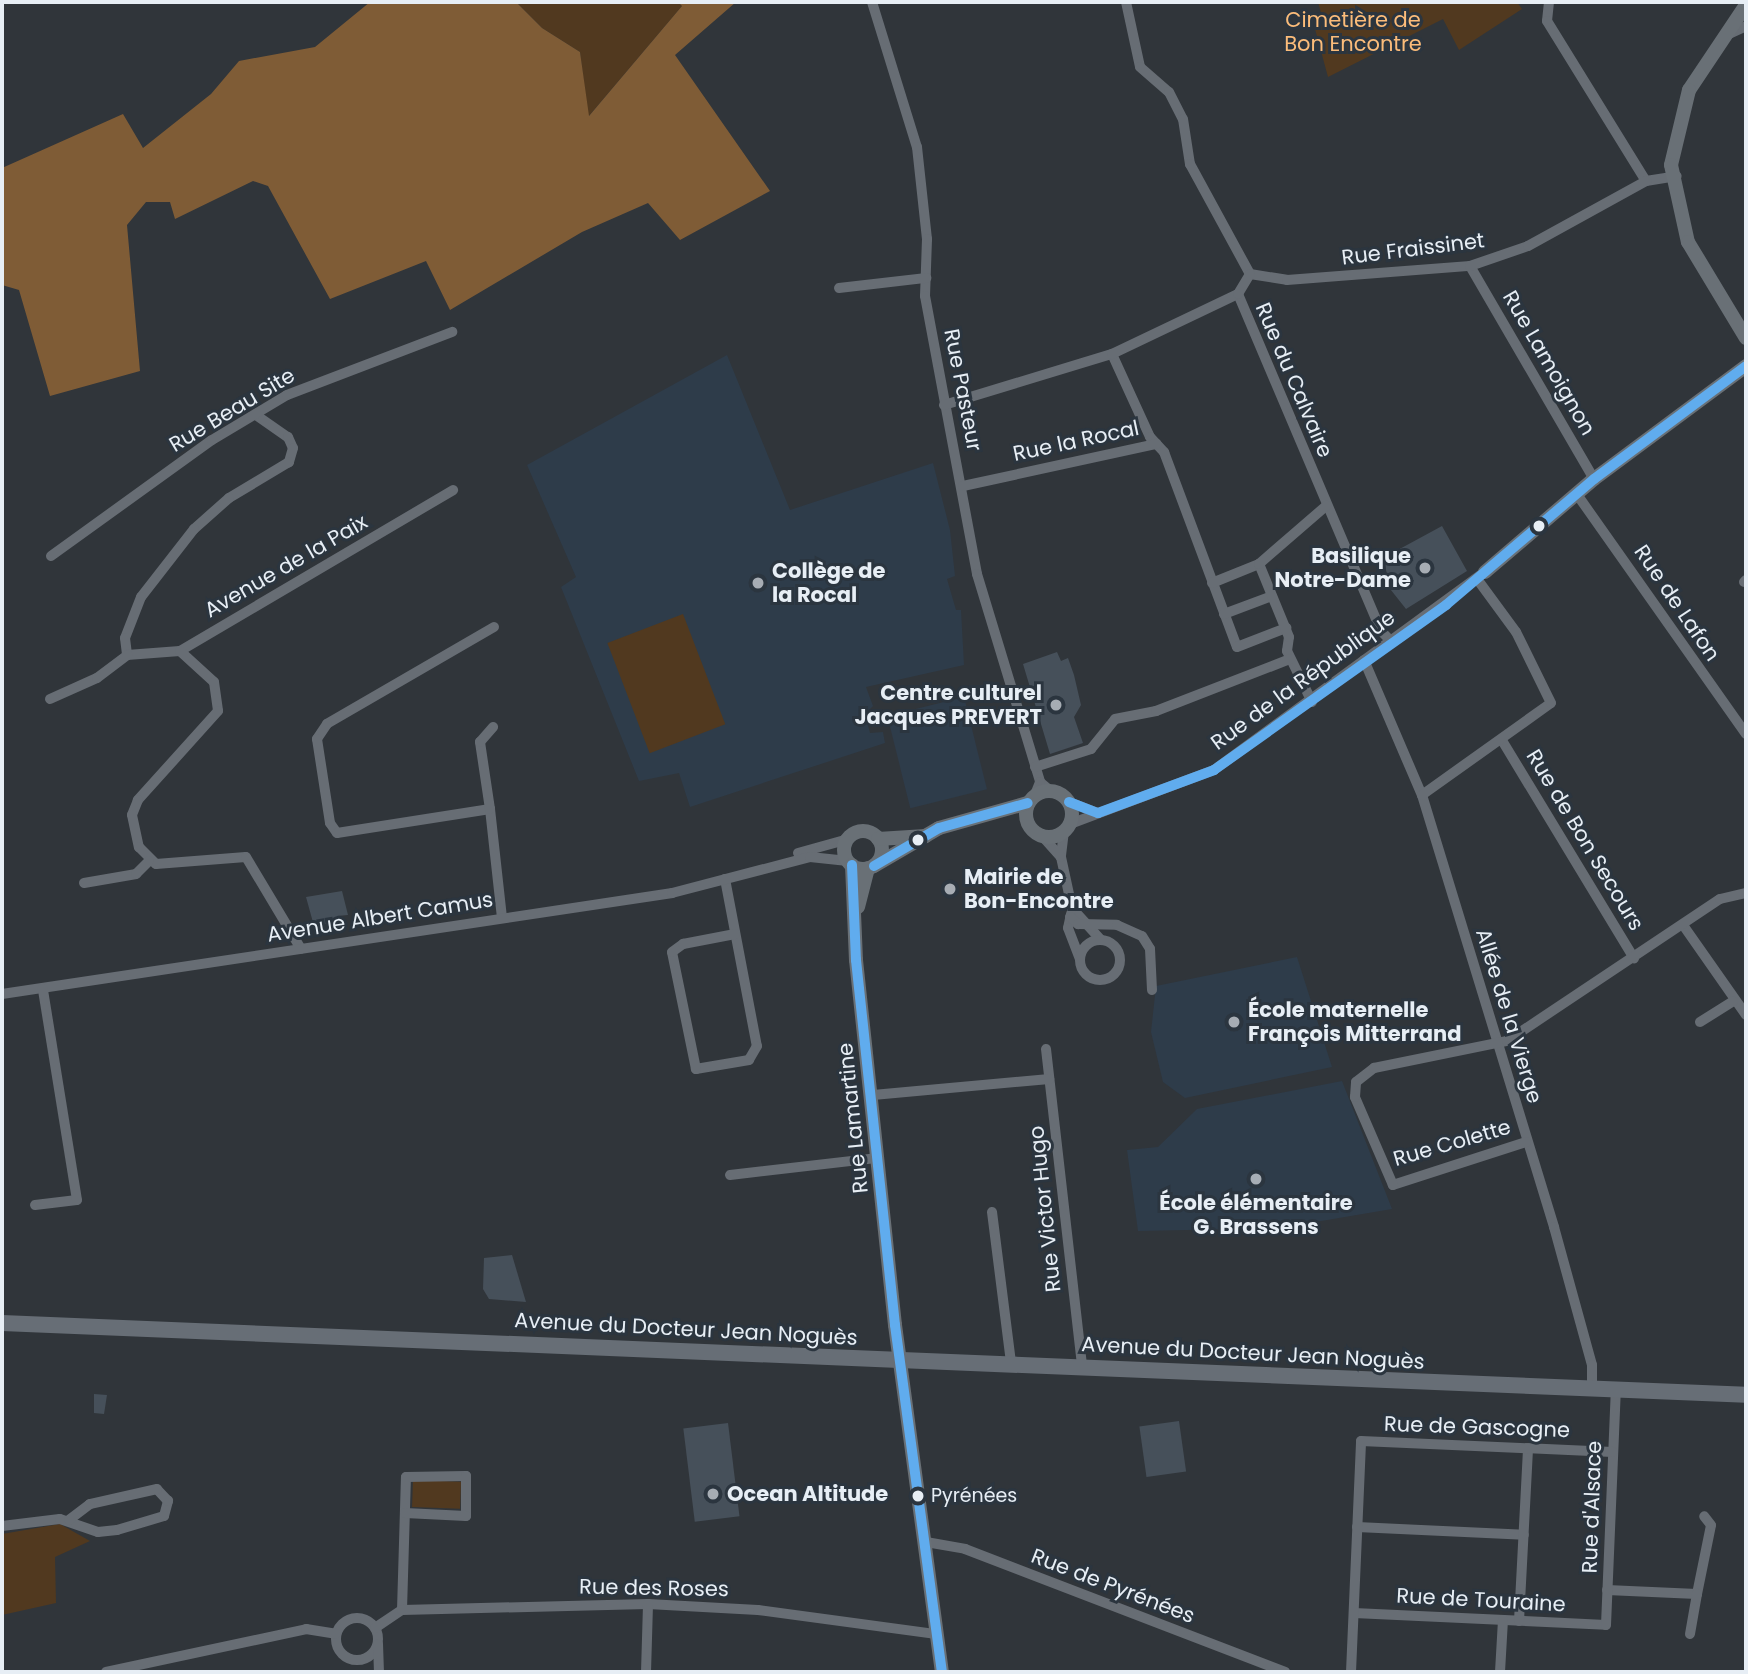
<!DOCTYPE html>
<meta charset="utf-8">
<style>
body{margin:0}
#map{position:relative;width:1748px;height:1674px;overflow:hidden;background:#30353a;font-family:Poppins,sans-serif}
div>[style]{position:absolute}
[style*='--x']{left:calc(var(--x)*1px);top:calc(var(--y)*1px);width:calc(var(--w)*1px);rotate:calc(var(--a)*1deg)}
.built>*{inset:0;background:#2e3c4a;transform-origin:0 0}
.green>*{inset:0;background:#51391f;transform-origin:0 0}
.forest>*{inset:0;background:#7f5c36}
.building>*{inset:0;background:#46505a;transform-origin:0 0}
.street>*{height:10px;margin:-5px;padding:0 5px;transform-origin:5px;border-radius:5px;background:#676d74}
.street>.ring{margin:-5px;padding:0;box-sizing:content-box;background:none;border:10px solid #676d74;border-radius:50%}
.secondary>*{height:14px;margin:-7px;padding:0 7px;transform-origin:7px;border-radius:7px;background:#697076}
.secondary>.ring{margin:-7px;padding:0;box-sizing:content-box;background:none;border:14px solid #697076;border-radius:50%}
.primary>*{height:16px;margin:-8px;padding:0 8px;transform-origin:8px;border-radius:8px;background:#676e76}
.bus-1>*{height:10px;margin:-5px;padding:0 5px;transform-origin:5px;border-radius:5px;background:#60acee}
.dots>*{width:19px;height:19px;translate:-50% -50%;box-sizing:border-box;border:4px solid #2b353f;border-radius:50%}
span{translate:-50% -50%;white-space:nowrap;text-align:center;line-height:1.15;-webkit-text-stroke:6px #2b353f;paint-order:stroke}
.bus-label{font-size:19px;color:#e7eef5}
.left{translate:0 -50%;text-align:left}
.park-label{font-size:21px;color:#fbbc7a}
.street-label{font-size:21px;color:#e7eef5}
.poi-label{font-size:21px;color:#e7eef5;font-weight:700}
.right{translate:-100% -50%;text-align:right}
.frame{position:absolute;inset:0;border:4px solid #e7eef5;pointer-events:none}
</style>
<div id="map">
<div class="built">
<div style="clip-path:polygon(727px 355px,790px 510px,933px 463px,950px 530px,955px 576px,947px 579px,956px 610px,961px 610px,964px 665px,866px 687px,873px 706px,865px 714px,870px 733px,883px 732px,885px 743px,690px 807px,679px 773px,639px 781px,561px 587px,576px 577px,527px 465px)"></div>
<div style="left:964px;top:697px;width:95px;height:79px;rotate:76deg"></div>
<div style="clip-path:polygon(1297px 957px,1332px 1067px,1185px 1098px,1163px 1082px,1151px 1032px,1156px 986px)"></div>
<div style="clip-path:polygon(1342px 1081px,1392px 1209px,1280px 1228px,1138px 1231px,1127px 1150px,1158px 1147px,1197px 1109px)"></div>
</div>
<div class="green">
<div style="clip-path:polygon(516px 2px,678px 2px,682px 6px,588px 117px,580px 52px,542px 28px)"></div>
<div style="clip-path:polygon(1318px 2px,1517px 2px,1522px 9px,1459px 50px,1443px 19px,1328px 77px,1315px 29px,1324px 24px)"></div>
<div style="left:683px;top:614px;width:118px;height:81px;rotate:69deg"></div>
<div style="left:413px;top:1480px;width:48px;height:27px;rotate:2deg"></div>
<div style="clip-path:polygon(60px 1524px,90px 1541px,55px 1557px,56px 1603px,2px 1615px,2px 1534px)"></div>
</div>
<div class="forest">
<div style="clip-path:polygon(370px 2px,516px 2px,542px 28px,580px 52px,589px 116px,682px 6px,678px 2px,736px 2px,675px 55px,770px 191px,680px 240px,648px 203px,582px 232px,450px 310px,426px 261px,330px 299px,268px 186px,253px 181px,175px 219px,170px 202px,146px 202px,127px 225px,140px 371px,50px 396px,19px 290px,2px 285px,2px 168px,123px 114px,143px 148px,211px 94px,239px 61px,315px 47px)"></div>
</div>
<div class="building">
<div style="clip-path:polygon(1442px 526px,1467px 571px,1406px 609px,1383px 580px,1388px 578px,1383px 558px)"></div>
<div style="clip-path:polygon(1057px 652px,1061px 661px,1068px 658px,1074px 675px,1081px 705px,1074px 717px,1083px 743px,1050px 754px,1023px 664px)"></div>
<div style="clip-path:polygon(342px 891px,348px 915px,337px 916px,338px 922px,314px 926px,306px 897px)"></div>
<div style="clip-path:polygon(512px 1255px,526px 1302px,489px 1299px,483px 1289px,484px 1258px)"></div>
<div style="clip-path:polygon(94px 1394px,107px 1395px,104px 1414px,94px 1413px)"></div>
<div style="left:1179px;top:1421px;width:51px;height:40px;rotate:82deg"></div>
<div style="left:728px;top:1423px;width:94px;height:45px;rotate:83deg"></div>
</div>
<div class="street">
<div style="--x:872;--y:2;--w:152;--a:72.8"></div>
<div style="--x:917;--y:147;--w:93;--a:83.8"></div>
<div style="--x:927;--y:239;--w:57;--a:92"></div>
<div style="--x:925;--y:296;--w:283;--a:79.4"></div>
<div style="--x:977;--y:574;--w:217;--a:73.1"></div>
<div style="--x:1040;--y:782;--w:16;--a:40"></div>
<div style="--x:1126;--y:2;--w:66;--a:77.8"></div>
<div style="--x:1140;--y:67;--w:38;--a:41"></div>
<div style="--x:1169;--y:92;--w:30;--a:63"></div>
<div style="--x:1183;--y:119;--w:46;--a:81.2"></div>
<div style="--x:1190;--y:164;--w:125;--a:61.4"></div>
<div style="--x:1549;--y:2;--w:19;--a:96"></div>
<div style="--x:1547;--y:21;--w:188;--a:58.3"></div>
<div style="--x:1646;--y:181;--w:31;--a:-9"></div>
<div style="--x:1729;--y:34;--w:19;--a:-25"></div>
<div style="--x:1470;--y:266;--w:246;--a:59.8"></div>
<div style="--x:1250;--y:274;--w:37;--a:9"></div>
<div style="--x:1287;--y:280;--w:184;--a:-4.4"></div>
<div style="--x:1470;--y:266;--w:61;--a:-19"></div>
<div style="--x:1528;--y:246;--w:135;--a:-28.8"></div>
<div style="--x:839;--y:288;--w:88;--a:-6.6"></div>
<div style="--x:1238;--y:294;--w:366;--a:67"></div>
<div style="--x:1381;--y:631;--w:13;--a:45"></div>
<div style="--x:1112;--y:354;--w:91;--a:65.4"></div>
<div style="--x:1150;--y:437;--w:21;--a:47"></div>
<div style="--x:1164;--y:452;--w:208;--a:69.5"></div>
<div style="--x:1237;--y:647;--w:53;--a:-21.2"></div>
<div style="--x:944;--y:405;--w:176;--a:-16.9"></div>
<div style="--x:1112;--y:354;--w:140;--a:-25.5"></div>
<div style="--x:1238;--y:294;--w:23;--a:-59"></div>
<div style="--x:256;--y:415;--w:39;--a:35"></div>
<div style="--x:288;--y:437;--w:12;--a:66"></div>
<div style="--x:293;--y:448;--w:15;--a:106"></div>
<div style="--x:289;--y:462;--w:70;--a:149"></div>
<div style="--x:229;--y:498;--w:47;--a:138.5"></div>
<div style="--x:194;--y:529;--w:86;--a:127.9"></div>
<div style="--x:141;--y:597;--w:44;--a:111.3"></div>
<div style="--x:125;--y:638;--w:17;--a:83"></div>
<div style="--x:127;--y:655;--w:53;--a:-4.3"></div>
<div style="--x:180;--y:651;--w:317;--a:-30.5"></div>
<div style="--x:963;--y:486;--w:198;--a:-12.3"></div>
<div style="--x:1576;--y:493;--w:295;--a:54.8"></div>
<div style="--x:51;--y:556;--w:198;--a:-35.8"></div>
<div style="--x:212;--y:440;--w:87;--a:-31"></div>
<div style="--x:287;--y:395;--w:177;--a:-20.9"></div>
<div style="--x:1744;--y:582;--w:3;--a:-45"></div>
<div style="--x:1212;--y:583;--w:51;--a:-22"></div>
<div style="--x:1224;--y:614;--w:51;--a:-20.6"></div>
<div style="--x:494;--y:627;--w:193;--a:149.9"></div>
<div style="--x:327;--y:724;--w:18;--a:124"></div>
<div style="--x:317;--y:739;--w:85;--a:81.2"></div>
<div style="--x:330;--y:823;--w:12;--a:55"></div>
<div style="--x:337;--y:833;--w:155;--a:-8.9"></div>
<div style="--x:490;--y:809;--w:109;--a:83.7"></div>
<div style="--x:180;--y:651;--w:46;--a:42.4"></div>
<div style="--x:214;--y:682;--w:29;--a:82"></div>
<div style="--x:218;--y:711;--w:120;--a:132"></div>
<div style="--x:138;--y:800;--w:16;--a:112"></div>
<div style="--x:132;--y:815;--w:33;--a:78"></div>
<div style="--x:139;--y:847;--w:24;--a:45"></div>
<div style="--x:156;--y:864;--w:90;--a:-4.4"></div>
<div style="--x:246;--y:857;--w:107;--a:59.1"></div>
<div style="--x:1364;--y:660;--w:147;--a:66.8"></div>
<div style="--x:1422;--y:795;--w:452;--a:73"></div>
<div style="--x:1554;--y:1227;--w:143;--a:74.6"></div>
<div style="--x:1592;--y:1365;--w:25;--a:90"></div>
<div style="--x:50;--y:699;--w:51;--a:-24.1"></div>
<div style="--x:97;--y:678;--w:38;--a:-37"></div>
<div style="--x:1312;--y:702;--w:57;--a:-116.1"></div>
<div style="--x:1287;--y:651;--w:14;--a:-82"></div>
<div style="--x:1289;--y:637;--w:79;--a:-112.3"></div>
<div style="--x:1259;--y:564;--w:89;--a:-40.9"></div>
<div style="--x:1503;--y:742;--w:253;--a:58.8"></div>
<div style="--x:1035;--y:767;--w:59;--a:-17.8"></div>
<div style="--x:1091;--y:749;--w:38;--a:-51"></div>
<div style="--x:1115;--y:719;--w:42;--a:-11"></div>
<div style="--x:1156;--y:711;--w:144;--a:-21.2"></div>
<div style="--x:1422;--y:795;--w:158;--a:-35.5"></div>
<div style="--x:1551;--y:703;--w:79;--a:-116.2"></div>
<div style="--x:1516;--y:632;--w:66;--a:-126.3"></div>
<div style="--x:1034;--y:797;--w:16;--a:-68"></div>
<div style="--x:1069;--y:802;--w:31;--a:21"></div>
<div style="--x:490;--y:809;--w:68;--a:-98.5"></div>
<div style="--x:480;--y:742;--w:20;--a:-49"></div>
<div style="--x:1070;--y:824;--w:154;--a:-20.6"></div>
<div style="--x:1214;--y:770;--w:336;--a:-36.2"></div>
<div style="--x:1064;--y:831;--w:26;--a:97"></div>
<div style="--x:1061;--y:857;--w:52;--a:77.8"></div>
<div style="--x:1072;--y:908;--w:43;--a:47.8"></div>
<div style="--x:1042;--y:836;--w:28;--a:48"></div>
<div style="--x:798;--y:853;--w:53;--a:-15.4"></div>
<div style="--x:725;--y:879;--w:170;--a:79.2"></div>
<div style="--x:757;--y:1046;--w:16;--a:120"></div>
<div style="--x:749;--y:1060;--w:54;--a:170.4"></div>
<div style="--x:696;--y:1069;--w:119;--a:-101.6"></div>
<div style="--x:672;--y:952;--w:14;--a:-36"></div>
<div style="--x:683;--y:944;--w:53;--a:-10.9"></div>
<div style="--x:84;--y:883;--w:53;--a:-9.8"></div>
<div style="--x:136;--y:874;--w:18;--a:-45"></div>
<div style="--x:1071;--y:914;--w:14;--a:102"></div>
<div style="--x:1068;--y:928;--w:33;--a:69"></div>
<div style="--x:1070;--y:917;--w:11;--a:41"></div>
<div style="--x:1078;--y:924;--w:39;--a:1"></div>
<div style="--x:1117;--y:925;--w:27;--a:24"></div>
<div style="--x:1142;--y:936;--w:15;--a:58"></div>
<div style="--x:1150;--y:949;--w:41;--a:87.2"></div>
<div style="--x:1683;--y:925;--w:110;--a:55"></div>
<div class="ring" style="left:1080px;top:940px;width:30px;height:30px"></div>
<div style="--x:2;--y:994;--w:678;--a:-8.57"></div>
<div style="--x:672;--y:893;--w:143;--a:-14.6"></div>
<div style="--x:810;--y:857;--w:38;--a:6"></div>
<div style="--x:1700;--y:1022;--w:39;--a:-32"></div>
<div style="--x:1046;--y:1049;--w:319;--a:83.5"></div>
<div style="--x:873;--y:1095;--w:177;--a:-5.2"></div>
<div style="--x:1526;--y:1142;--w:140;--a:162.1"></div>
<div style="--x:1393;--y:1185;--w:96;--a:-113.4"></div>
<div style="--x:1355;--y:1097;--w:15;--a:-86"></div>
<div style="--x:1356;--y:1082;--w:23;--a:-38"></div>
<div style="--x:1374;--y:1068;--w:136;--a:-11.5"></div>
<div style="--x:1507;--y:1041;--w:256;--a:-33.7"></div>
<div style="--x:1720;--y:899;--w:27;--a:-13"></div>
<div style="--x:730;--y:1175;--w:149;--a:-6.6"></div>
<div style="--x:35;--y:1205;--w:42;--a:-6.8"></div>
<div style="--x:77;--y:1200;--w:214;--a:-99.2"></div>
<div style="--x:992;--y:1212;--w:152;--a:82.8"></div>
<div style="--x:2;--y:1526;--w:58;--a:-6.9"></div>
<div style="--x:60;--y:1519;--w:40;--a:18.9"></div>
<div style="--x:98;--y:1532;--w:19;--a:-6"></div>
<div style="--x:117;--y:1530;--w:49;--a:-16.6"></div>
<div style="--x:164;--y:1516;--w:16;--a:-75"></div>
<div style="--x:168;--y:1501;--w:16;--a:-133"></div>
<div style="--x:157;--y:1489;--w:69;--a:167.4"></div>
<div style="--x:90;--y:1504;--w:26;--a:143"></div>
<div style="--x:1357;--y:1527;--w:167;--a:2.7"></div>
<div style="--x:926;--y:1542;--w:40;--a:10"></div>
<div style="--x:965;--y:1549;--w:343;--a:21"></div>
<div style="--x:1607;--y:1590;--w:90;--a:2.5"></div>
<div style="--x:1697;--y:1594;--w:70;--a:-78.5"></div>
<div style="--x:1711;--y:1525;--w:11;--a:-128"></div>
<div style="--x:402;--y:1610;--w:133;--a:-88.3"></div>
<div style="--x:406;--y:1477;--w:60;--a:-1"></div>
<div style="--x:466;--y:1476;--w:40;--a:90"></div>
<div style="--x:466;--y:1516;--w:61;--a:-177.2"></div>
<div style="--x:1354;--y:1613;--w:252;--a:2.7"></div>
<div style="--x:1606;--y:1625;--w:234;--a:-87.6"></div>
<div class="ring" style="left:336px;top:1618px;width:32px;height:32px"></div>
<div style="--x:1519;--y:1621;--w:173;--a:-87"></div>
<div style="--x:375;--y:1628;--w:32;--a:-34"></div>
<div style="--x:402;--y:1610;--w:246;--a:-1.4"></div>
<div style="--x:648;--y:1604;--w:110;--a:3.1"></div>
<div style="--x:758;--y:1610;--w:180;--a:7.7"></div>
<div style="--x:1690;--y:1634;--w:41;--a:-80.1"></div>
<div style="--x:378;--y:1644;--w:28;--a:88"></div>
<div style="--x:106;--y:1672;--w:205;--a:-12.1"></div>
<div style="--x:306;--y:1629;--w:30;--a:9"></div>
<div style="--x:646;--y:1672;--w:68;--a:-88.3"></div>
<div style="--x:1351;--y:1672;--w:231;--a:-87.5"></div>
<div style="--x:1361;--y:1441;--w:252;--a:2.5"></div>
<div style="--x:1500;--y:1672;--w:52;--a:-86.7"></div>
</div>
<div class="secondary">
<div style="--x:1746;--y:5;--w:102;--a:123.8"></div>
<div style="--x:1689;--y:90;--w:77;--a:103.5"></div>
<div style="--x:1671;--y:165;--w:79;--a:77.6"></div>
<div style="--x:1688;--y:242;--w:112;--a:58.9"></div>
<div style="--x:1485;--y:572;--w:143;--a:-40.5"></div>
<div style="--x:1594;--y:479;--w:189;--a:-36.6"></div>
<div class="ring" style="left:1026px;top:791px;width:32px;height:32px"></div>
<div class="ring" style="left:844px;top:831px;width:24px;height:24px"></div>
<div style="--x:878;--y:839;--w:48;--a:-3.6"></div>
<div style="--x:852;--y:865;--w:95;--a:87.6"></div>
<div style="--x:856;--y:960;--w:367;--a:83.9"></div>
<div style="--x:895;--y:1325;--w:350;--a:82.3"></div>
<div style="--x:874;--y:866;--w:75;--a:-30.3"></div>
<div style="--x:939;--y:828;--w:92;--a:-15.7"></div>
<div style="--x:858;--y:907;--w:40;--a:-75.6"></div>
</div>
<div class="primary">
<div style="--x:2;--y:1323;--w:1745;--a:2.36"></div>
</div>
<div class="bus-1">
<div style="--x:1069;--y:802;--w:31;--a:21"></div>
<div style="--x:1098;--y:813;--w:124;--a:-20.3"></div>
<div style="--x:1214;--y:770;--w:285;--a:-35.4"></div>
<div style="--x:1446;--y:605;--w:194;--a:-40.4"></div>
<div style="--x:1594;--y:479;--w:189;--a:-36.6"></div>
<div style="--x:852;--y:865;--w:95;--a:87.6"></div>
<div style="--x:856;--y:960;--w:367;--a:83.9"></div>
<div style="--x:895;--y:1325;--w:350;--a:82.3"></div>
<div style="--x:874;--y:866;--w:75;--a:-30.3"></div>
<div style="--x:939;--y:828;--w:92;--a:-15.7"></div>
</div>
<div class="dots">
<div style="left:1539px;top:526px;background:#e7eef5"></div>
<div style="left:1425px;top:568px;background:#a7adb4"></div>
<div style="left:758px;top:583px;background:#a7adb4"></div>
<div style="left:1056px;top:705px;background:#a7adb4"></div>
<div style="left:918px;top:840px;background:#e7eef5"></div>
<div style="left:950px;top:889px;background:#a7adb4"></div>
<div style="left:1234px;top:1022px;background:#a7adb4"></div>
<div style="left:1256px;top:1179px;background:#a7adb4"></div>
<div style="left:713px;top:1494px;background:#a7adb4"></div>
<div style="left:918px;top:1496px;background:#e7eef5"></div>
</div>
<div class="bus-label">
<span class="left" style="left:931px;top:1496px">Pyrénées</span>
</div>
<div class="park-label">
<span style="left:1353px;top:32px">Cimetière de<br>Bon Encontre</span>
</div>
<div class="street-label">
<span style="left:1413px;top:249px;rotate:-7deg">Rue Fraissinet</span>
<span style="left:1549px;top:363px;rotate:60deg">Rue Lamoignon</span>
<span style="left:1294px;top:380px;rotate:67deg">Rue du Calvaire</span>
<span style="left:963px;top:390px;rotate:79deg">Rue Pasteur</span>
<span style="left:232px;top:410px;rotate:-31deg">Rue Beau Site</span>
<span style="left:1076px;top:441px;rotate:-12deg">Rue la Rocal</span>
<span style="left:286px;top:566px;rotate:-30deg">Avenue de la Paix</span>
<span style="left:1677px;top:603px;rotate:56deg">Rue de Lafon</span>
<span style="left:1303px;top:680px;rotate:-36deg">Rue de la République</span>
<span style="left:1585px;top:840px;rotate:59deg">Rue de Bon Secours</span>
<span style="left:380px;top:917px;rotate:-9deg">Avenue Albert Camus</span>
<span style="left:1509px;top:1016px;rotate:73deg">Allée de la Vierge</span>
<span style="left:853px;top:1118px;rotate:-96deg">Rue Lamartine</span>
<span style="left:1452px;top:1143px;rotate:-16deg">Rue Colette</span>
<span style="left:1045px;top:1209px;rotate:-96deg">Rue Victor Hugo</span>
<span style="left:686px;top:1329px;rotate:3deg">Avenue du Docteur Jean Noguès</span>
<span style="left:1253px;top:1353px;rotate:3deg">Avenue du Docteur Jean Noguès</span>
<span style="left:1477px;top:1427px;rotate:2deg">Rue de Gascogne</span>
<span style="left:1592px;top:1507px;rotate:-88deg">Rue d'Alsace</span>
<span style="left:1113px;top:1586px;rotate:21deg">Rue de Pyrénées</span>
<span style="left:654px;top:1588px;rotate:1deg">Rue des Roses</span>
<span style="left:1481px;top:1600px;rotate:3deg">Rue de Touraine</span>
</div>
<div class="poi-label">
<span class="right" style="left:1411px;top:568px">Basilique<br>Notre-Dame</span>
<span class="left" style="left:772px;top:583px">Collège de<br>la Rocal</span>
<span class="right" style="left:1042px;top:705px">Centre culturel<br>Jacques PREVERT</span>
<span class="left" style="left:964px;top:889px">Mairie de<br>Bon-Encontre</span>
<span class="left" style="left:1248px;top:1022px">École maternelle<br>François Mitterrand</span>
<span style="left:1256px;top:1215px">École élémentaire<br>G. Brassens</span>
<span class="left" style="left:727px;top:1494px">Ocean Altitude</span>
</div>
<div class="frame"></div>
</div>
